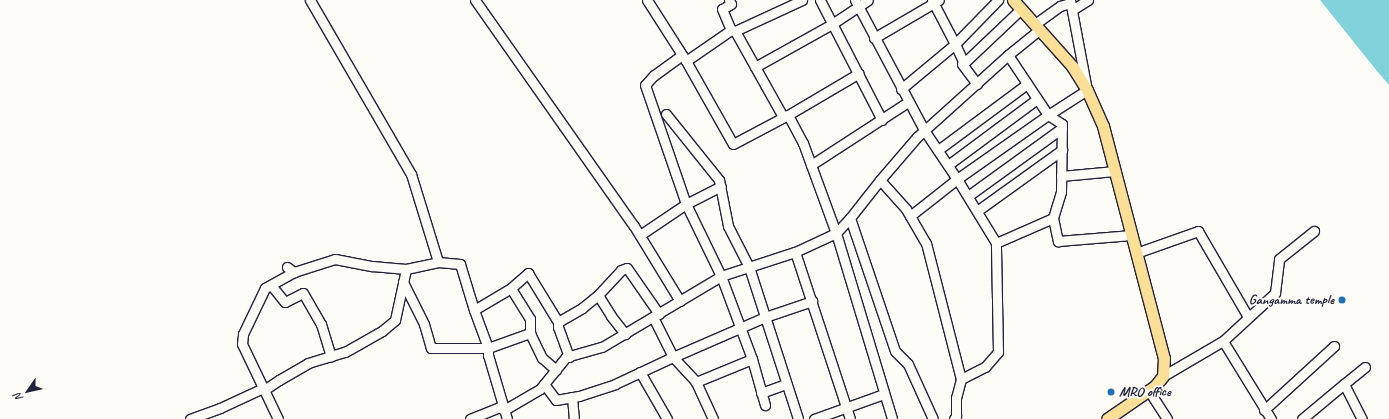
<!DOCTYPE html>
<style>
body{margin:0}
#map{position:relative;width:1389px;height:419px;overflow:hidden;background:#fdfcf7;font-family:Caveat,sans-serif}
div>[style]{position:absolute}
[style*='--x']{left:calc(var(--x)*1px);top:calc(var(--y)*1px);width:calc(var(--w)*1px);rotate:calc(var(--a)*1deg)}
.water>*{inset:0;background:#81d2db}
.roads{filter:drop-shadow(1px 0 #22223b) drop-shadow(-1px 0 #22223b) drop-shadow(0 1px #22223b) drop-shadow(0 -1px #22223b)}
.minor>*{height:9px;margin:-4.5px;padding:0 4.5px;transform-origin:4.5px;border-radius:4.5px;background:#fdfcf7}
.major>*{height:11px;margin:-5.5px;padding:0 5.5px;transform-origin:5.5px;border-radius:5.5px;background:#fbdf96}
.dots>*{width:11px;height:11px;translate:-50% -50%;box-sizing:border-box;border:2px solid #fdfcf7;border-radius:50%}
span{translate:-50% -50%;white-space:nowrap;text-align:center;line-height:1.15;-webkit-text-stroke:4px #fdfcf7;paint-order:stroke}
.poi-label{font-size:14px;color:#22223b;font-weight:700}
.right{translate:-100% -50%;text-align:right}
.left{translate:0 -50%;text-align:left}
.north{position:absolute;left:8px;top:371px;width:40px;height:40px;-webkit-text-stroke:3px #fdfcf7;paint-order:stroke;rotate:236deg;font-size:11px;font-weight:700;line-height:16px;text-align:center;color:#22223b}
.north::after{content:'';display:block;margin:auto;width:14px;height:18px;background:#22223b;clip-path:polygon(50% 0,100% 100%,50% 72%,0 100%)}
</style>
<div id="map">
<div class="water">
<div style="clip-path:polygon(1320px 0,1389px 0,1389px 85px,1377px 71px)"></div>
</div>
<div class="roads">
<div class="minor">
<div style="--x:310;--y:0;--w:201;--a:59.9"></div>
<div style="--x:411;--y:174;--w:92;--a:72.9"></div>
<div style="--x:438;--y:262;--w:22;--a:5"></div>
<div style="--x:460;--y:264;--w:48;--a:73.1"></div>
<div style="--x:475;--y:0;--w:276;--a:54.9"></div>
<div style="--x:634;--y:226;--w:88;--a:58.5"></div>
<div style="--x:647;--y:0;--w:72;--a:57.4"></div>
<div style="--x:686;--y:61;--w:95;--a:60.5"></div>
<div style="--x:733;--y:144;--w:62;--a:-27.8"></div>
<div style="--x:788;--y:115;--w:32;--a:62"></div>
<div style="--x:803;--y:143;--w:96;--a:69.9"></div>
<div style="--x:836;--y:233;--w:21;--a:-47"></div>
<div style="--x:850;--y:218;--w:48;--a:-51.7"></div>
<div style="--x:880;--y:180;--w:57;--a:-49.3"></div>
<div style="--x:917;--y:137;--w:122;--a:-42"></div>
<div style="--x:1008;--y:55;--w:41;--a:-39.1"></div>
<div style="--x:729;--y:0;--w:4;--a:63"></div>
<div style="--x:731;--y:4;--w:10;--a:151"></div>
<div style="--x:722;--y:9;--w:23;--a:67"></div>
<div style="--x:820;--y:0;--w:135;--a:62.7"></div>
<div style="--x:855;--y:0;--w:147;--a:62"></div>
<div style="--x:924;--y:130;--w:59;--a:56"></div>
<div style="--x:957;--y:179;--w:111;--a:-35.1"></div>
<div style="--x:1048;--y:115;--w:46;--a:-32.7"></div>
<div style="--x:1087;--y:90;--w:92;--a:-100.7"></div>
<div style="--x:932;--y:0;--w:50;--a:62.4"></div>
<div style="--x:955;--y:44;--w:21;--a:65"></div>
<div style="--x:964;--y:63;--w:2;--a:153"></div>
<div style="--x:962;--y:64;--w:25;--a:53"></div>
<div style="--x:1072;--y:10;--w:19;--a:-32"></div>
<div style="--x:1035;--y:24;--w:31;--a:-36"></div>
<div style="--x:1060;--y:6;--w:10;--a:-17"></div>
<div style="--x:735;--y:31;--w:74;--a:-24.8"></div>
<div style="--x:874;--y:38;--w:75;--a:-30.3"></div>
<div style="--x:682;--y:55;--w:34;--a:144"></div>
<div style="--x:654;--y:75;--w:13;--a:132"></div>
<div style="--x:645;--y:85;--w:126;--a:71"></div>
<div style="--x:686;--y:204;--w:80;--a:64.1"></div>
<div style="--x:721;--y:276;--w:89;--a:69.5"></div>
<div style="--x:752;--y:359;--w:61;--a:157.7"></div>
<div style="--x:696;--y:382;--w:41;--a:65.3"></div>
<div style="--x:686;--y:61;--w:55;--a:-34.6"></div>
<div style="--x:731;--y:30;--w:4;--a:14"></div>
<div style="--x:735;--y:31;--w:98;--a:60.8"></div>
<div style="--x:964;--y:63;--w:79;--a:-43.5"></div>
<div style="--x:755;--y:67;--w:88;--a:-29.2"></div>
<div style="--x:832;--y:24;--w:43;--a:-33.7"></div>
<div style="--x:901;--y:89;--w:70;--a:-39.8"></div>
<div style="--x:955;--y:44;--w:62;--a:-45.7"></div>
<div style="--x:666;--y:114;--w:85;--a:51.2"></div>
<div style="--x:719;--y:180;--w:47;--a:78.9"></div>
<div style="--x:728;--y:226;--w:46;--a:62.9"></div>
<div style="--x:749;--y:267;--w:160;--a:72.1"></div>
<div style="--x:788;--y:115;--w:82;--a:-30.6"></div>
<div style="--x:938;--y:150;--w:111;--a:-36.6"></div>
<div style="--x:811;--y:165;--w:116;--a:-33"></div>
<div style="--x:948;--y:165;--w:111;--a:-36.6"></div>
<div style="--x:1061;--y:176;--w:54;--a:-5.3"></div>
<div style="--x:880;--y:180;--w:39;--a:48"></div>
<div style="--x:906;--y:209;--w:39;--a:60"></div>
<div style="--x:926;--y:243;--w:140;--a:75.6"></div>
<div style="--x:961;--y:379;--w:27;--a:-27"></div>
<div style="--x:985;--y:367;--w:20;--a:-49"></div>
<div style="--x:998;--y:352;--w:109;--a:-91.1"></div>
<div style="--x:968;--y:196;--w:116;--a:-35.9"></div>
<div style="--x:977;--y:211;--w:105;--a:-35.7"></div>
<div style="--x:910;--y:216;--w:60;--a:-38.2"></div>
<div style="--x:957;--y:179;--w:75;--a:58.6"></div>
<div style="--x:996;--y:243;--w:62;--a:-23.7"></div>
<div style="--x:1053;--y:218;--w:27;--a:-73"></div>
<div style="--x:1061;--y:192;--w:68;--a:-89.2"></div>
<div style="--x:1062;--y:124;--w:17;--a:-147"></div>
<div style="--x:1048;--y:115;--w:72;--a:-123.7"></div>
<div style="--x:850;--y:218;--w:140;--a:71.3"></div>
<div style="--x:895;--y:351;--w:18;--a:45"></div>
<div style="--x:908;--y:364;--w:60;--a:65.6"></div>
<div style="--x:1053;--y:218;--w:24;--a:78"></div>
<div style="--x:1058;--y:241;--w:74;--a:-4.6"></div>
<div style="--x:640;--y:235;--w:55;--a:-34"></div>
<div style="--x:686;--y:204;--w:39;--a:-27"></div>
<div style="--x:1136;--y:253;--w:66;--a:-19.5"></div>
<div style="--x:1198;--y:231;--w:99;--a:59.8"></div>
<div style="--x:287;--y:267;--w:9;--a:36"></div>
<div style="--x:294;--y:272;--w:43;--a:-17.6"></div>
<div style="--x:335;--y:259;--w:38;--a:11"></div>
<div style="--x:372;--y:266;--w:34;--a:5"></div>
<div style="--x:406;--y:269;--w:33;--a:-12"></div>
<div style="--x:403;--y:282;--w:47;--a:63.4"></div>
<div style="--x:424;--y:324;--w:25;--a:74"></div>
<div style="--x:431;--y:348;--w:57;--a:0"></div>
<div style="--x:488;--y:348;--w:45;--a:-19.7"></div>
<div style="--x:271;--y:285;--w:22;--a:51"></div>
<div style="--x:285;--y:302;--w:20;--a:-27"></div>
<div style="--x:303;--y:293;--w:36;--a:60"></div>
<div style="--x:321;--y:324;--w:34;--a:73"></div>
<div style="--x:598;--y:295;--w:34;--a:-47"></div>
<div style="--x:621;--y:270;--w:6;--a:-18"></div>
<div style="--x:627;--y:268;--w:56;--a:55.2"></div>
<div style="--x:653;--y:317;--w:45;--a:63.4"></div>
<div style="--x:673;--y:357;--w:34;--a:47"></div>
<div style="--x:1223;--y:341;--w:71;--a:-42.7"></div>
<div style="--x:1275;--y:293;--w:34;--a:-83"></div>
<div style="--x:1279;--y:259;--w:45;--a:-38.7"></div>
<div style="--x:569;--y:357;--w:32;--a:-110"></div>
<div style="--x:558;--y:327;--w:5;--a:-90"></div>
<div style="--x:558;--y:322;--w:28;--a:-30"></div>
<div style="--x:582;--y:308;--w:21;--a:-39"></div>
<div style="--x:598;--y:295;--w:25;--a:58"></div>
<div style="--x:611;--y:316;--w:23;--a:52"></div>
<div style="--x:752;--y:359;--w:48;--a:74.2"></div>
<div style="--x:556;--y:370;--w:18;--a:-139"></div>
<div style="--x:542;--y:358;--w:28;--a:-116"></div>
<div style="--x:530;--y:333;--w:14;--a:-90"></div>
<div style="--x:530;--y:319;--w:36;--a:-122"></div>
<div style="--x:511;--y:288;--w:23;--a:-41"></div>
<div style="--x:528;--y:273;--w:57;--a:58.5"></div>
<div style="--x:640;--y:372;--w:54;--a:60.1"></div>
<div style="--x:1163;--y:376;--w:69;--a:-30.3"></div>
<div style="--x:1223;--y:341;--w:92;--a:58.4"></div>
<div style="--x:544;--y:384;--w:20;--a:53"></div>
<div style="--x:556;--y:400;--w:23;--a:-10"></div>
<div style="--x:579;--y:396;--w:38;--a:-18"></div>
<div style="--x:615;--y:384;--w:64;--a:-25"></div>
<div style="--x:673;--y:357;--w:100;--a:-23.5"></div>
<div style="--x:765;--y:317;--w:50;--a:-18.8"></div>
<div style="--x:1344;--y:384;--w:27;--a:-39"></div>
<div style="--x:264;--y:390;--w:18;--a:-34"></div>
<div style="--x:279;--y:380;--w:34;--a:-30"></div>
<div style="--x:308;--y:363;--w:39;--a:-17"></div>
<div style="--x:345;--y:352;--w:43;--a:-29.6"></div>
<div style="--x:382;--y:331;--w:17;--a:-40"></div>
<div style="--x:395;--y:320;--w:52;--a:-77.8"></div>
<div style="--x:1149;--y:391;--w:33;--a:57"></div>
<div style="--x:761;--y:393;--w:27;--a:-20"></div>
<div style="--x:572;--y:397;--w:22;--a:85"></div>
<div style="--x:1264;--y:410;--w:95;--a:-42.4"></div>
<div style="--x:190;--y:419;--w:32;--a:-20"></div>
<div style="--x:220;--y:408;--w:47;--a:-24.9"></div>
<div style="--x:278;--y:419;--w:83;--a:-115.6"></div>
<div style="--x:242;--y:344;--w:10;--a:-84"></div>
<div style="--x:243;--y:334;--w:51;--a:-64.4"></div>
<div style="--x:265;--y:288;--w:33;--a:-29"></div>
<div style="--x:470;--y:419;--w:31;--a:-22"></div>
<div style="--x:499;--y:407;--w:6;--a:31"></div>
<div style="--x:504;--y:410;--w:42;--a:-30.3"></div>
<div style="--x:540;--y:389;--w:41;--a:-50.9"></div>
<div style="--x:566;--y:357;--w:37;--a:-16"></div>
<div style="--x:602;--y:347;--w:139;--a:-30.8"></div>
<div style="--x:721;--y:276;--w:78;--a:-18"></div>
<div style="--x:507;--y:419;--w:67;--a:-106.5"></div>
<div style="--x:488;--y:355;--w:7;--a:-90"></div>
<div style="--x:488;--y:348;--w:40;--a:-110.2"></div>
<div style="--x:474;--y:310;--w:43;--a:-30.7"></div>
<div style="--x:814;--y:419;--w:74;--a:-19.7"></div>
<div style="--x:850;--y:419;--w:176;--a:-108.2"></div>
<div style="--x:795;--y:252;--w:45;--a:-24.9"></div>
<div style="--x:836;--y:233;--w:194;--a:73.2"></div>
<div style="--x:954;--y:419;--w:4;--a:-56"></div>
<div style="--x:956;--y:416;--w:18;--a:-90"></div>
<div style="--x:956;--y:398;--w:20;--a:-75"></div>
<div style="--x:1302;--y:419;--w:55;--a:-39.8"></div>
<div style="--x:1344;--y:384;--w:39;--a:63"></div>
</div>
<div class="major">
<div style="--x:1013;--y:0;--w:89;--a:48.2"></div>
<div style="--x:1072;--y:66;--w:28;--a:58"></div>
<div style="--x:1087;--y:90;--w:39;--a:66"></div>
<div style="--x:1103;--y:126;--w:240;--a:75.3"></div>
<div style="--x:1164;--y:358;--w:18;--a:93"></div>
<div style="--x:1163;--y:376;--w:13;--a:129"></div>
<div style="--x:1155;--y:386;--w:58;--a:145.5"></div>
</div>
</div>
<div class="dots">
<div style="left:1342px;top:300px;background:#1f6fb2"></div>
<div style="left:1111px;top:392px;background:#1f6fb2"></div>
</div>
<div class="poi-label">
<span class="right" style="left:1334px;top:300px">Gangamma temple</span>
<span class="left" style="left:1119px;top:392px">MRO office</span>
</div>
<div class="north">N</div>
</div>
